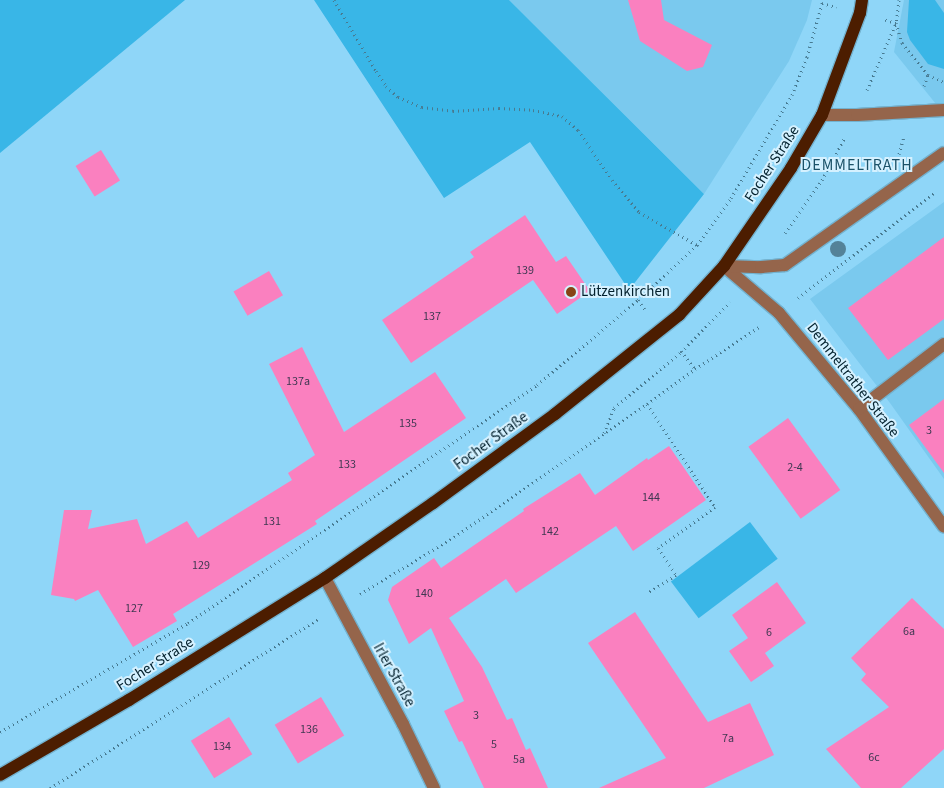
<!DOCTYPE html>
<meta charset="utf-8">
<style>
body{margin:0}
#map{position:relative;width:944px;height:788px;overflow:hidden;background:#8fd6f8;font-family:"Source Sans 3",sans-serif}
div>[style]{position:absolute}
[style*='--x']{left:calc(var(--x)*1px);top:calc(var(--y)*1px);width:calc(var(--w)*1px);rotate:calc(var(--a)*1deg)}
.built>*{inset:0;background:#7ac9ee}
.green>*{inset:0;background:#39b6e7;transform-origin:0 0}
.building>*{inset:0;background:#fa80bf;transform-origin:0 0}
.path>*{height:3px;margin-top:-1.5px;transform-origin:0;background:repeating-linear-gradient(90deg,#477a91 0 1px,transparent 0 5px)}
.roads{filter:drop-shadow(1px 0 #73b2cf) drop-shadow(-1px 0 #73b2cf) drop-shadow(0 1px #73b2cf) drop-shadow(0 -1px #73b2cf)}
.minor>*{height:12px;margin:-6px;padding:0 6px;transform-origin:6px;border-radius:6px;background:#95654b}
.major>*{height:12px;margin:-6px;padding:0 6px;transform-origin:6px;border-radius:6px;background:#4c1d00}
.trees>*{width:16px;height:16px;margin:-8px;border-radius:50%;background:#548298}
.dots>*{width:14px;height:14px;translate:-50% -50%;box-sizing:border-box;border:2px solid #d5f1ff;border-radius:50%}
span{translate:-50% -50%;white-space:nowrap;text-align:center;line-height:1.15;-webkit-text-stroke:4px #d5f1ff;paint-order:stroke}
.number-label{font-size:12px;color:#403852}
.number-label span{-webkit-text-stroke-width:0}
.street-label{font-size:15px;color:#02202d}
.poi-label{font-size:15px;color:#02202d}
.left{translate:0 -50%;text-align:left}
.neighbourhood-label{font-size:16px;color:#1b5269;letter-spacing:1px}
</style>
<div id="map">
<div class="built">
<div style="clip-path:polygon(509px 0,812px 0,807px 20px,789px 61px,704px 194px)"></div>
<div style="clip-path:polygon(904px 0,944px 0,944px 114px,894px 52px)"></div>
<div style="clip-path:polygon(944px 202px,944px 479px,890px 403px,810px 299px)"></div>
</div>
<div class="green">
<div style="clip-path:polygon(0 0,185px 0,0 153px)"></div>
<div style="clip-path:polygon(314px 0,509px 0,704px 194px,629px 290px,530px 142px,444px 198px)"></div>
<div style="clip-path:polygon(909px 0,935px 0,944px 13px,944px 69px,928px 64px,910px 40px,907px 32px)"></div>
<div style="left:750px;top:522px;width:46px;height:99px;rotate:53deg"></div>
</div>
<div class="building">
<div style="clip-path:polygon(628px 0,661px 0,664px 20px,712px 45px,703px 67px,687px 71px,640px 41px)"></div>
<div style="left:101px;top:150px;width:36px;height:30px;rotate:58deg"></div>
<div style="clip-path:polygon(525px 215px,556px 262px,566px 256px,590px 291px,557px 314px,533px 280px,411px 363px,382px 320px,474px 257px,470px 252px)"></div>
<div style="clip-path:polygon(944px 237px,944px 319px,888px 360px,848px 308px)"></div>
<div style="left:269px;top:271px;width:28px;height:41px;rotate:60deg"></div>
<div style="clip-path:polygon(302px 347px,344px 432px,435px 372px,466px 418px,315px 521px,317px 524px,173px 614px,177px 621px,133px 647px,98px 590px,75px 601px,74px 599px,51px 595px,64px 510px,92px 510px,88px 529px,137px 519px,146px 544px,187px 521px,198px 538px,292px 480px,288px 473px,315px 455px,269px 364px)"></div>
<div style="clip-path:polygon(944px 399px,944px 473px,909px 425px)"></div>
<div style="left:788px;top:418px;width:89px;height:49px;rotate:54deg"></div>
<div style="clip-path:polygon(669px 446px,706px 500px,633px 551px,616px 526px,516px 593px,506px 579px,449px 618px,482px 667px,507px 720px,512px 718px,526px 750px,530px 748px,548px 788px,484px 788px,462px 741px,459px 742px,444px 711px,464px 701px,431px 628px,409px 644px,388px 600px,392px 587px,434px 558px,441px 568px,524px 511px,523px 509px,580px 473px,595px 495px,647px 458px,648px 460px)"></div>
<div style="clip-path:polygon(777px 582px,806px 623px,765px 653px,774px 666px,751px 682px,729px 651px,748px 638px,732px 615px)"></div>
<div style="clip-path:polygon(912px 598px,944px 629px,944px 749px,901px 788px,861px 788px,826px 749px,889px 707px,861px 680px,866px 674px,851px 658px)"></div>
<div style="clip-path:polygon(635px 612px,708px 722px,750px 703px,774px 755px,704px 788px,599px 788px,666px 758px,588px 643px)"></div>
<div style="left:321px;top:697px;width:45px;height:54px;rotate:59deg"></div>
<div style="left:229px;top:717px;width:44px;height:45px;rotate:58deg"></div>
</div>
<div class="path">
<div style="--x:334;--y:0;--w:82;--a:59.4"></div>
<div style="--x:376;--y:71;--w:18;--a:56"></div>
<div style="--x:386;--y:86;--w:16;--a:43"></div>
<div style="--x:398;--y:97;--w:26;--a:23"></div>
<div style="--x:422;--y:107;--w:31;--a:7"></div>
<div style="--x:453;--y:111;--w:46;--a:-3.7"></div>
<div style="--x:499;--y:108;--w:34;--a:3"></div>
<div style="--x:533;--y:110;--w:30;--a:12"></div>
<div style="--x:562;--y:116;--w:21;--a:41"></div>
<div style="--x:578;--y:130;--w:60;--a:55.8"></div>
<div style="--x:612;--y:180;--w:42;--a:49.8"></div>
<div style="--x:639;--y:212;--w:67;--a:29.6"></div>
<div style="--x:899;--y:0;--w:23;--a:97"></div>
<div style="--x:896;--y:23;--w:21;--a:73"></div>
<div style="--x:902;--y:43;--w:41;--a:50.9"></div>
<div style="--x:928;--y:75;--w:17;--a:24"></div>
<div style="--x:822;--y:3;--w:15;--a:16"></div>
<div style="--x:924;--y:86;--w:12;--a:-70"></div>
<div style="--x:867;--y:90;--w:73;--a:-66.6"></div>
<div style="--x:896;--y:23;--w:14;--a:-163"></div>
<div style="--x:899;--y:154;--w:19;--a:-74"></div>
<div style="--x:785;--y:233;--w:65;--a:-55.1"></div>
<div style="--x:822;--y:180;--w:47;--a:-61.8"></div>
<div style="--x:798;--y:298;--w:172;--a:-37.7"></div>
<div style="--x:638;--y:300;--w:14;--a:54"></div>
<div style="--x:681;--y:351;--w:23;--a:52"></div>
<div style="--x:647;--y:404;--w:59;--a:-36.1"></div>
<div style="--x:695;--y:369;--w:77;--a:-33.3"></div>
<div style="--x:604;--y:433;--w:27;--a:-68"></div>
<div style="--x:614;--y:408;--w:87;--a:-39.9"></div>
<div style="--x:681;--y:352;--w:70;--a:-45.6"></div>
<div style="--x:360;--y:594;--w:110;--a:-31.2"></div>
<div style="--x:454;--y:537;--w:234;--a:-34.6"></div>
<div style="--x:647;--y:404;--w:123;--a:56.6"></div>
<div style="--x:715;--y:507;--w:70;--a:144.3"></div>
<div style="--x:658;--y:548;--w:32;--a:56"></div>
<div style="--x:676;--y:575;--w:34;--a:148"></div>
<div style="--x:0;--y:732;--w:217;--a:-30.1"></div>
<div style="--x:188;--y:623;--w:422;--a:-34.3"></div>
<div style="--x:537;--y:385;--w:132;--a:-40.1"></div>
<div style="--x:638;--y:300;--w:81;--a:-43"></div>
<div style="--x:697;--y:245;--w:58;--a:-54.1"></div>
<div style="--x:731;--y:198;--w:120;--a:-59.4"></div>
<div style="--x:792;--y:95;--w:41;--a:-68.5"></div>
<div style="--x:807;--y:57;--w:59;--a:-74.3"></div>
<div style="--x:50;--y:788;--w:319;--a:-32.2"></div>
</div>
<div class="roads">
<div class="minor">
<div style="--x:822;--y:115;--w:35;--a:0"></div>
<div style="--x:857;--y:115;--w:87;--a:-3.3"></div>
<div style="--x:724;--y:266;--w:72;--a:40.5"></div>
<div style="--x:779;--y:313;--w:125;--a:50.2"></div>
<div style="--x:859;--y:409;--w:145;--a:54.2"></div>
<div style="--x:724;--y:266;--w:37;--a:2"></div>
<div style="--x:761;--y:267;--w:24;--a:-5"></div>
<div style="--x:785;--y:265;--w:194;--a:-35.2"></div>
<div style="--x:859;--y:409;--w:107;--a:-37.4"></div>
<div style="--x:325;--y:578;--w:166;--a:61.9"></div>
<div style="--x:403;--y:724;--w:71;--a:64.2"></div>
</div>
<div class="major">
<div style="--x:0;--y:775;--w:149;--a:-30.2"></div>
<div style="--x:129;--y:700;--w:231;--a:-31.9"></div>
<div style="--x:325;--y:578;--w:131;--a:-34.8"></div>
<div style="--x:433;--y:503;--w:151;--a:-36.1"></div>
<div style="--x:555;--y:414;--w:159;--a:-38.6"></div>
<div style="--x:679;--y:315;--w:67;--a:-47.4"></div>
<div style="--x:724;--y:266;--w:119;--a:-55.6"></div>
<div style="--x:791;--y:168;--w:61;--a:-59.7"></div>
<div style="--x:822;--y:115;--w:109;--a:-69.6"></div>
<div style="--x:860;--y:13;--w:13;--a:-81"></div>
</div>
</div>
<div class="trees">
<div style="left:838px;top:249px"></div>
</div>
<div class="dots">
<div style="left:571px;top:292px;background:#874316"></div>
</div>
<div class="number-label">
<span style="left:525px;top:271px">139</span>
<span style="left:432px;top:317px">137</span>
<span style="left:298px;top:382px">137a</span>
<span style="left:408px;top:424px">135</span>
<span style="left:929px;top:431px">3</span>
<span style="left:347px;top:465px">133</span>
<span style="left:795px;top:468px">2-4</span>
<span style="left:651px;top:498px">144</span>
<span style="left:272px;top:522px">131</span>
<span style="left:550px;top:532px">142</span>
<span style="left:201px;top:566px">129</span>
<span style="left:424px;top:594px">140</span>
<span style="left:134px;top:609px">127</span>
<span style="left:909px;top:632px">6a</span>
<span style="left:769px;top:633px">6</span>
<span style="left:476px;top:716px">3</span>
<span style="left:309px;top:730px">136</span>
<span style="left:728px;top:739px">7a</span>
<span style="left:494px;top:745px">5</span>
<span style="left:222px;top:747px">134</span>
<span style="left:874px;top:758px">6c</span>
<span style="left:519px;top:760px">5a</span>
</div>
<div class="street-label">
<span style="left:772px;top:164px;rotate:-57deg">Focher Straße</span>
<span style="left:853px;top:380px;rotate:52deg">Demmeltrather Straße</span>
<span style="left:491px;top:441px;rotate:-36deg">Focher Straße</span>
<span style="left:155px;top:664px;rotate:-32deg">Focher Straße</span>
<span style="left:394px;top:675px;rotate:61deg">Irler Straße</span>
</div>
<div class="poi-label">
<span class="left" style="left:581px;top:292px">Lützenkirchen</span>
</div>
<div class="neighbourhood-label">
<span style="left:857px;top:165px">DEMMELTRATH</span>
</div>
</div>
